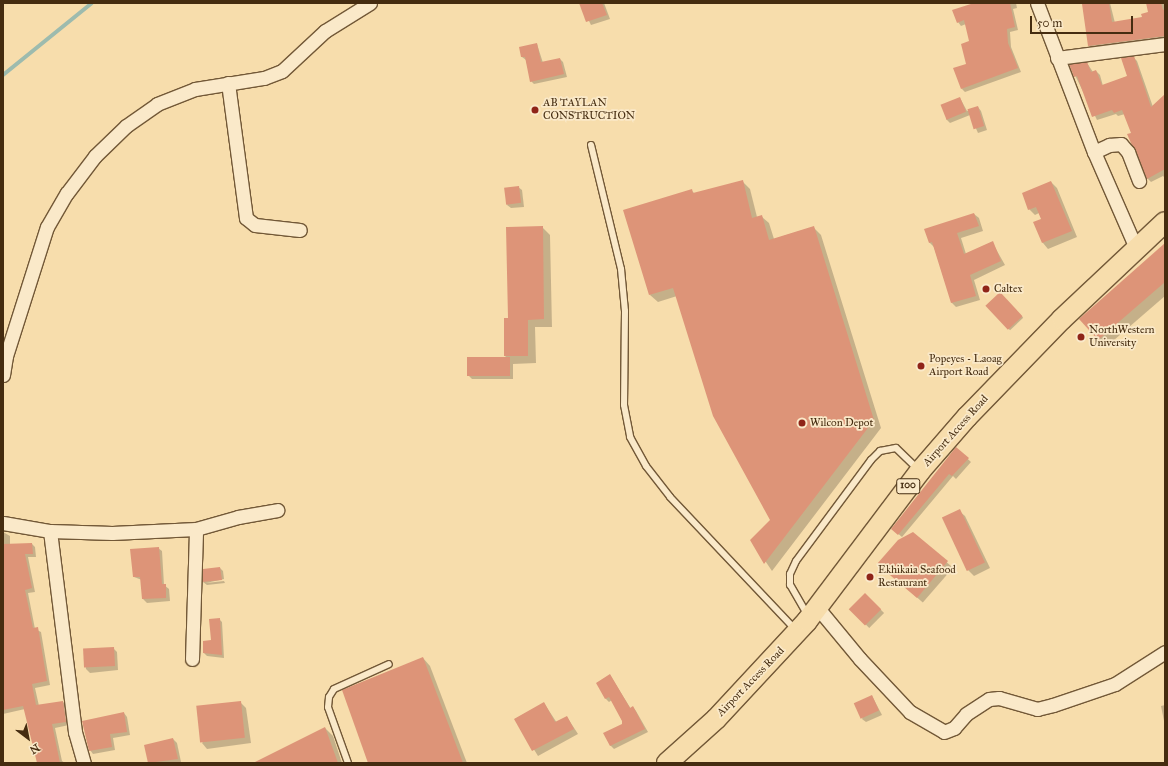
<!DOCTYPE html>
<style>
body{margin:0}
#map{position:relative;width:1168px;height:766px;overflow:hidden;background:#f7ddac;font-family:"IM FELL Great Primer",serif}
div>[style]{position:absolute}
[style*='--x']{left:calc(var(--x)*1px);top:calc(var(--y)*1px);width:calc(var(--w)*1px);rotate:calc(var(--a)*1deg)}
.shadow>*{inset:0;background:#0003;transform-origin:0 0}
.stream>*{height:4px;margin:-2px;padding:0 2px;transform-origin:2px;border-radius:2px;background:#9dbbae}
.building>*{inset:0;background:#dd9478;transform-origin:0 0}
.roads{filter:drop-shadow(1px 0 #725837) drop-shadow(-1px 0 #725837) drop-shadow(0 1px #725837) drop-shadow(0 -1px #725837)}
.service>*{height:6px;margin:-3px;padding:0 3px;transform-origin:3px;border-radius:3px;background:#fae9c9}
.minor>*{height:13px;margin:-6.5px;padding:0 6.5px;transform-origin:6.5px;border-radius:6.5px;background:#fae9c9}
.primary>*{height:20px;margin:-10px;padding:0 10px;transform-origin:10px;border-radius:10px;background:#f7ddac}
.dots>*{width:11px;height:11px;translate:-50% -50%;box-sizing:border-box;border:2px solid #fae9c9;border-radius:50%}
span{translate:-50% -50%;white-space:nowrap;text-align:center;line-height:1.15;-webkit-text-stroke:3.5px #fae9c9;paint-order:stroke}
.shield-label span{padding:1px 3px;background:#fae9c9;border:1px solid;border-radius:3px;-webkit-text-stroke-width:0}
.shield-label{font-size:10px;color:#452c10;font-weight:700}
.poi-label{font-size:11px;color:#452c10}
.left{translate:0 -50%;text-align:left}
.street-label{font-size:11px;color:#452c10}
.frame{position:absolute;inset:0;border:4px solid #452c10;pointer-events:none}
.north{position:absolute;left:8px;top:718px;width:40px;height:40px;-webkit-text-stroke:3px #fae9c9;paint-order:stroke;rotate:148deg;font-size:11px;font-weight:700;line-height:16px;text-align:center;color:#452c10}
.north::after{content:'';display:block;margin:auto;width:14px;height:18px;background:#452c10;clip-path:polygon(50% 0,100% 100%,50% 72%,0 100%)}
.scale{position:absolute;left:1030px;top:16px;width:103px;height:18px;box-sizing:border-box;border:2px solid #452c10;border-top:0;padding-left:5px;font-size:12px;line-height:14px;white-space:nowrap;color:#452c10;-webkit-text-stroke:3px #fae9c9;paint-order:stroke}
</style>
<div id="map">
<div class="shadow">
<div style="clip-path:polygon(580px 3px,604px 3px,610px 19px,591px 25px)"></div>
<div style="clip-path:polygon(975px 3px,1016px 3px,1017px 8px,1013px 9px,1018px 30px,1010px 32px,1011px 47px,1021px 72px,965px 92px,962px 89px,971px 42px,966px 24px,961px 26px,958px 22px)"></div>
<div style="clip-path:polygon(1110px 3px,1115px 23px,1143px 18px,1149px 13px,1148px 3px,1165px 3px,1165px 39px,1093px 49px,1089px 45px,1084px 5px)"></div>
<div style="clip-path:polygon(537px 44px,543px 63px,560px 59px,563px 62px,567px 77px,534px 84px,531px 81px,526px 60px,522px 57px)"></div>
<div style="clip-path:polygon(1133px 57px,1137px 61px,1153px 107px,1165px 95px,1165px 178px,1163px 176px,1151px 182px,1147px 178px,1125px 114px,1118px 116px,1116px 114px,1097px 120px,1070px 65px,1087px 63px,1093px 72px,1096px 71px,1100px 75px,1103px 86px,1128px 76px)"></div>
<div style="clip-path:polygon(960px 98px,967px 111px,978px 107px,981px 111px,987px 130px,978px 133px,970px 115px,950px 123px,946px 119px)"></div>
<div style="clip-path:polygon(743px 182px,750px 189px,757px 217px,761px 216px,769px 223px,774px 239px,813px 227px,821px 235px,881px 428px,772px 571px,751px 540px,771px 521px,677px 296px,658px 302px,650px 295px,691px 190px,695px 194px)"></div>
<div style="clip-path:polygon(1051px 182px,1057px 188px,1077px 237px,1048px 249px,1043px 243px,1035px 223px,1042px 220px,1039px 213px,1035px 215px,1029px 209px)"></div>
<div style="clip-path:polygon(518px 187px,522px 190px,524px 207px,511px 208px,507px 205px)"></div>
<div style="clip-path:polygon(974px 214px,979px 218px,983px 231px,961px 238px,966px 254px,992px 242px,1005px 265px,974px 280px,980px 300px,956px 307px,952px 303px,934px 247px,929px 242px)"></div>
<div style="clip-path:polygon(542px 227px,550px 235px,552px 327px,535px 327px,536px 363px,513px 364px,513px 379px,472px 379px,468px 375px,507px 358px,505px 356px)"></div>
<div style="clip-path:polygon(1165px 245px,1165px 296px,1106px 347px,1080px 319px)"></div>
<div style="left:1000px;top:293px;width:34px;height:18px;rotate:47deg"></div>
<div style="clip-path:polygon(956px 448px,971px 462px,956px 479px,953px 476px,902px 537px,896px 532px)"></div>
<div style="clip-path:polygon(959px 511px,965px 516px,990px 568px,974px 576px,968px 570px)"></div>
<div style="clip-path:polygon(3px 532px,10px 536px,10px 545px,32px 544px,35px 547px,36px 557px,28px 557px,35px 592px,28px 593px,35px 629px,41px 632px,50px 685px,35px 688px,39px 706px,63px 702px,66px 705px,69px 725px,55px 728px,62px 761px,65px 763px,38px 763px,25px 709px,3px 714px)"></div>
<div style="left:913px;top:533px;width:53px;height:46px;rotate:41deg"></div>
<div style="clip-path:polygon(158px 548px,162px 551px,164px 585px,169px 589px,170px 601px,147px 603px,143px 599px,142px 580px,134px 577px)"></div>
<div style="clip-path:polygon(220px 568px,223px 571px,224px 579px,206px 583px,224px 581px,225px 583px,207px 585px,203px 582px)"></div>
<div style="left:865px;top:594px;width:27px;height:21px;rotate:45deg"></div>
<div style="clip-path:polygon(219px 619px,222px 622px,224px 658px,207px 656px,204px 653px,212px 641px)"></div>
<div style="clip-path:polygon(113px 648px,117px 652px,118px 670px,90px 673px,86px 669px,84px 651px)"></div>
<div style="clip-path:polygon(423px 658px,430px 666px,467px 763px,369px 763px)"></div>
<div style="clip-path:polygon(610px 675px,631px 709px,633px 707px,636px 711px,648px 732px,614px 749px,610px 745px,624px 724px,612px 700px,609px 702px,606px 699px,597px 683px)"></div>
<div style="clip-path:polygon(872px 696px,882px 715px,866px 722px,862px 719px)"></div>
<div style="clip-path:polygon(240px 702px,246px 708px,251px 743px,207px 749px,202px 743px)"></div>
<div style="clip-path:polygon(544px 703px,557px 723px,567px 717px,578px 734px,538px 756px,515px 719px)"></div>
<div style="clip-path:polygon(1165px 705px,1165px 726px,1161px 706px)"></div>
<div style="clip-path:polygon(124px 713px,127px 717px,130px 735px,113px 738px,115px 750px,93px 754px,90px 750px)"></div>
<div style="clip-path:polygon(325px 728px,333px 736px,342px 763px,262px 763px)"></div>
<div style="clip-path:polygon(173px 739px,177px 743px,181px 762px,149px 763px,145px 746px)"></div>
</div>
<div class="stream">
<div style="--x:3;--y:75;--w:114;--a:-39"></div>
</div>
<div class="building">
<div style="clip-path:polygon(579px 3px,602px 3px,607px 15px,586px 22px)"></div>
<div style="clip-path:polygon(974px 3px,1010px 3px,1015px 27px,1007px 29px,1008px 43px,1018px 68px,961px 89px,953px 68px,966px 64px,961px 44px,969px 41px,964px 20px,957px 23px,952px 10px)"></div>
<div style="clip-path:polygon(1109px 3px,1112px 22px,1142px 17px,1141px 14px,1148px 12px,1146px 3px,1161px 3px,1163px 10px,1165px 9px,1165px 36px,1088px 46px,1082px 4px)"></div>
<div style="clip-path:polygon(537px 43px,541px 62px,560px 58px,564px 74px,530px 82px,525px 57px,521px 57px,519px 47px)"></div>
<div style="clip-path:polygon(1134px 56px,1151px 107px,1165px 94px,1165px 169px,1147px 179px,1127px 134px,1131px 133px,1122px 110px,1114px 113px,1112px 110px,1092px 117px,1077px 76px,1074px 77px,1069px 64px,1087px 62px,1091px 72px,1096px 70px,1102px 85px,1127px 76px,1121px 58px)"></div>
<div style="left:960px;top:97px;width:16px;height:21px;rotate:68deg"></div>
<div style="left:978px;top:106px;width:21px;height:11px;rotate:73deg"></div>
<div style="clip-path:polygon(743px 180px,752px 218px,762px 215px,769px 240px,814px 226px,874px 420px,764px 564px,750px 540px,770px 520px,713px 416px,673px 288px,649px 295px,623px 210px,692px 189px,693px 193px)"></div>
<div style="clip-path:polygon(1051px 181px,1072px 231px,1042px 243px,1033px 222px,1041px 219px,1036px 207px,1028px 210px,1022px 193px)"></div>
<div style="left:519px;top:186px;width:17px;height:15px;rotate:83deg"></div>
<div style="clip-path:polygon(974px 213px,979px 226px,957px 233px,964px 254px,993px 241px,1001px 261px,970px 275px,976px 296px,951px 303px,932px 242px,929px 243px,924px 229px)"></div>
<div style="clip-path:polygon(543px 226px,544px 319px,528px 320px,528px 356px,504px 356px,504px 318px,508px 318px,506px 227px)"></div>
<div style="clip-path:polygon(1165px 243px,1165px 282px,1098px 340px,1079px 319px)"></div>
<div style="left:1000px;top:292px;width:33px;height:20px;rotate:47deg"></div>
<div style="left:467px;top:357px;width:43px;height:19px"></div>
<div style="clip-path:polygon(956px 447px,969px 458px,952px 476px,949px 474px,898px 535px,891px 529px)"></div>
<div style="left:960px;top:509px;width:59px;height:20px;rotate:65deg"></div>
<div style="clip-path:polygon(913px 532px,948px 561px,917px 598px,877px 564px,898px 540px)"></div>
<div style="clip-path:polygon(32px 543px,33px 554px,25px 554px,32px 588px,25px 590px,33px 628px,38px 627px,47px 681px,32px 684px,36px 705px,63px 701px,66px 722px,52px 724px,60px 763px,37px 763px,23px 706px,3px 710px,3px 544px)"></div>
<div style="clip-path:polygon(159px 547px,162px 584px,166px 584px,166px 598px,142px 599px,140px 577px,133px 577px,130px 549px)"></div>
<div style="clip-path:polygon(220px 567px,222px 580px,202px 582px,203px 569px)"></div>
<div style="left:865px;top:593px;width:23px;height:23px;rotate:45deg"></div>
<div style="clip-path:polygon(220px 618px,222px 655px,203px 653px,203px 641px,211px 640px,209px 619px)"></div>
<div style="left:114px;top:647px;width:19px;height:31px;rotate:87deg"></div>
<div style="clip-path:polygon(423px 657px,463px 763px,368px 763px,342px 690px)"></div>
<div style="clip-path:polygon(610px 674px,630px 708px,633px 706px,645px 729px,610px 746px,603px 733px,622px 724px,622px 721px,609px 697px,605px 699px,596px 683px)"></div>
<div style="left:872px;top:695px;width:17px;height:20px;rotate:66deg"></div>
<div style="left:241px;top:701px;width:37px;height:45px;rotate:84deg"></div>
<div style="clip-path:polygon(544px 702px,555px 722px,567px 716px,574px 729px,532px 751px,514px 719px)"></div>
<div style="clip-path:polygon(124px 712px,127px 732px,110px 734px,112px 747px,89px 751px,82px 721px)"></div>
<div style="clip-path:polygon(325px 727px,338px 763px,253px 763px)"></div>
<div style="clip-path:polygon(173px 738px,178px 759px,148px 763px,144px 745px)"></div>
</div>
<div class="roads">
<div class="service">
<div style="--x:591;--y:145;--w:128;--a:76.4"></div>
<div style="--x:621;--y:269;--w:42;--a:84.6"></div>
<div style="--x:625;--y:311;--w:94;--a:90.6"></div>
<div style="--x:624;--y:405;--w:33;--a:79"></div>
<div style="--x:630;--y:437;--w:33;--a:61"></div>
<div style="--x:646;--y:466;--w:39;--a:52"></div>
<div style="--x:670;--y:497;--w:182;--a:46.6"></div>
<div style="--x:807;--y:614;--w:34;--a:-120"></div>
<div style="--x:790;--y:585;--w:11;--a:-90"></div>
<div style="--x:790;--y:574;--w:14;--a:-65"></div>
<div style="--x:796;--y:561;--w:126;--a:-53.4"></div>
<div style="--x:871;--y:460;--w:13;--a:-45"></div>
<div style="--x:880;--y:451;--w:16;--a:-11"></div>
<div style="--x:896;--y:448;--w:32;--a:44"></div>
<div style="--x:348;--y:763;--w:59;--a:-109.7"></div>
<div style="--x:328;--y:707;--w:10;--a:-84"></div>
<div style="--x:329;--y:697;--w:9;--a:-58"></div>
<div style="--x:334;--y:689;--w:60;--a:-24.4"></div>
</div>
<div class="minor">
<div style="--x:1037;--y:3;--w:160;--a:69.1"></div>
<div style="--x:1094;--y:152;--w:105;--a:66.4"></div>
<div style="--x:1057;--y:58;--w:109;--a:-7.4"></div>
<div style="--x:228;--y:83;--w:136;--a:82.4"></div>
<div style="--x:246;--y:218;--w:11;--a:38"></div>
<div style="--x:255;--y:225;--w:45;--a:6.3"></div>
<div style="--x:1094;--y:152;--w:17;--a:-25"></div>
<div style="--x:1109;--y:145;--w:12;--a:-5"></div>
<div style="--x:1121;--y:144;--w:11;--a:49"></div>
<div style="--x:1128;--y:152;--w:31;--a:69"></div>
<div style="--x:3;--y:375;--w:19;--a:-81"></div>
<div style="--x:6;--y:356;--w:135;--a:-72.4"></div>
<div style="--x:47;--y:227;--w:39;--a:-60"></div>
<div style="--x:67;--y:193;--w:46;--a:-52.9"></div>
<div style="--x:95;--y:156;--w:43;--a:-44.1"></div>
<div style="--x:126;--y:126;--w:38;--a:-35"></div>
<div style="--x:157;--y:104;--w:41;--a:-21.5"></div>
<div style="--x:195;--y:89;--w:70;--a:-9.1"></div>
<div style="--x:264;--y:78;--w:19;--a:-21"></div>
<div style="--x:282;--y:71;--w:59;--a:-42.9"></div>
<div style="--x:325;--y:31;--w:53;--a:-31.9"></div>
<div style="--x:3;--y:523;--w:48;--a:9.7"></div>
<div style="--x:50;--y:531;--w:203;--a:82.9"></div>
<div style="--x:75;--y:732;--w:32;--a:74"></div>
<div style="--x:50;--y:531;--w:62;--a:1.8"></div>
<div style="--x:112;--y:533;--w:84;--a:-2.7"></div>
<div style="--x:196;--y:529;--w:44;--a:-15.9"></div>
<div style="--x:238;--y:517;--w:40;--a:-10"></div>
<div style="--x:817;--y:607;--w:67;--a:50.4"></div>
<div style="--x:860;--y:659;--w:73;--a:46.7"></div>
<div style="--x:910;--y:712;--w:39;--a:30"></div>
<div style="--x:944;--y:732;--w:11;--a:-22"></div>
<div style="--x:954;--y:728;--w:18;--a:-49"></div>
<div style="--x:966;--y:714;--w:27;--a:-33"></div>
<div style="--x:989;--y:699;--w:10;--a:-6"></div>
<div style="--x:999;--y:698;--w:40;--a:16"></div>
<div style="--x:1037;--y:709;--w:16;--a:-14"></div>
<div style="--x:1053;--y:705;--w:65;--a:-18.7"></div>
<div style="--x:1115;--y:684;--w:59;--a:-32.6"></div>
<div style="--x:192;--y:659;--w:130;--a:-88.2"></div>
</div>
<div class="primary">
<div style="--x:667;--y:763;--w:66;--a:-41.9"></div>
<div style="--x:716;--y:719;--w:134;--a:-47.1"></div>
<div style="--x:807;--y:621;--w:188;--a:-53"></div>
<div style="--x:920;--y:471;--w:72;--a:-49"></div>
<div style="--x:967;--y:417;--w:136;--a:-45.9"></div>
<div style="--x:1062;--y:319;--w:141;--a:-43.3"></div>
</div>
</div>
<div class="dots">
<div style="left:535px;top:110px;background:#8f2418"></div>
<div style="left:986px;top:289px;background:#8f2418"></div>
<div style="left:1081px;top:337px;background:#8f2418"></div>
<div style="left:921px;top:366px;background:#8f2418"></div>
<div style="left:802px;top:423px;background:#8f2418"></div>
<div style="left:870px;top:577px;background:#8f2418"></div>
</div>
<div class="shield-label">
<span style="left:908px;top:486px">100</span>
</div>
<div class="poi-label">
<span class="left" style="left:543px;top:110px">AB TAYLAN<br>CONSTRUCTION</span>
<span class="left" style="left:994px;top:289px">Caltex</span>
<span class="left" style="left:1089px;top:337px">NorthWestern<br>University</span>
<span class="left" style="left:929px;top:366px">Popeyes - Laoag<br>Airport Road</span>
<span class="left" style="left:810px;top:423px">Wilcon Depot</span>
<span class="left" style="left:878px;top:577px">Ekhikaia Seafood<br>Restaurant</span>
</div>
<div class="street-label">
<span style="left:956px;top:431px;rotate:-48deg">Airport Access Road</span>
<span style="left:751px;top:682px;rotate:-46deg">Airport Access Road</span>
</div>
<div class="frame"></div>
<div class="north">N</div>
<div class="scale">50 m</div>
</div>
